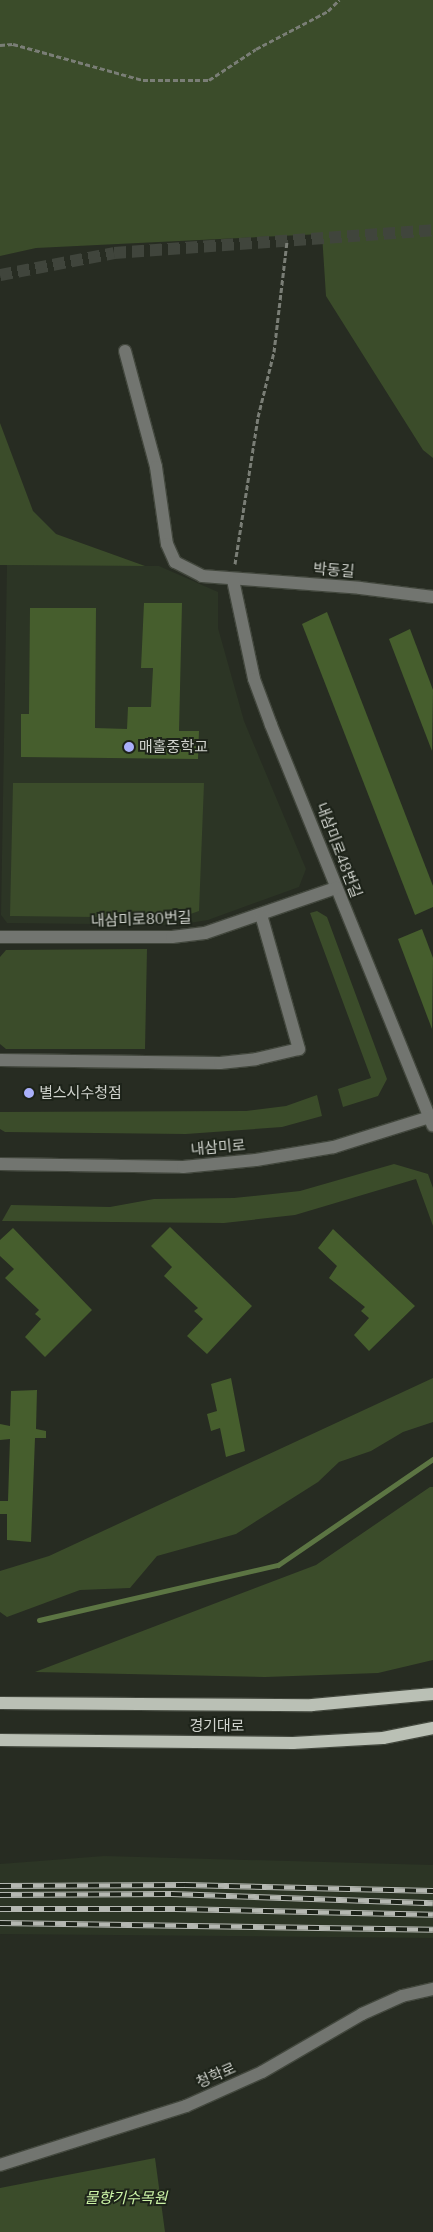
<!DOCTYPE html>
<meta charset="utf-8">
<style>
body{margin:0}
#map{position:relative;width:433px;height:2232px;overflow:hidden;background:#272c22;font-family:"IBM Plex Serif","Noto Sans KR",serif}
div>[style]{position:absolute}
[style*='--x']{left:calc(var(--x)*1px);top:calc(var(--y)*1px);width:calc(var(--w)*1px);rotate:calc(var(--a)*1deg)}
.built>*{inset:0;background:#2c3525}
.green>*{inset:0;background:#3b4c2a}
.stream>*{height:5px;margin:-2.5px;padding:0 2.5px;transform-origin:2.5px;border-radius:2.5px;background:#5c7543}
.building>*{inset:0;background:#465e2d}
.minor-tunnel>*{height:12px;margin-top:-6px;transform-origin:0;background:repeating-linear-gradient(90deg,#40453c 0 12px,transparent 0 18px)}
.path>*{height:3px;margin-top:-1.5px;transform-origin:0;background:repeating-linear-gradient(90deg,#7a7e76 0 5px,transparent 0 7.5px)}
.roads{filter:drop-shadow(1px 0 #42473d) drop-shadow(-1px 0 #42473d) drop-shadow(0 1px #42473d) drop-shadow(0 -1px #42473d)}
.minor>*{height:12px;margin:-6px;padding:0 6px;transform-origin:6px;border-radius:6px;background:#727570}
.major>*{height:12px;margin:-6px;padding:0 6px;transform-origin:6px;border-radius:6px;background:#bac0b5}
.rail>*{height:5.5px;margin-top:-2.75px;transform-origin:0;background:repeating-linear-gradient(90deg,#1d2319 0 11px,#b5b8b2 0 22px);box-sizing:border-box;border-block:1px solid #b5b8b2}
.dots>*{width:14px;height:14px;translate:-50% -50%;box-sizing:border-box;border:2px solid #1d2319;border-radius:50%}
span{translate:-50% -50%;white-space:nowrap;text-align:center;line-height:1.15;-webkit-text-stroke:4px #1d2319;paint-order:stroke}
.street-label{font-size:15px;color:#d0d3cd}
.poi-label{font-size:15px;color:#d0d3cd}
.left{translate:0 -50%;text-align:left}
.park-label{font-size:15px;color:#cbf3a6;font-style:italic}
</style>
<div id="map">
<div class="built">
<div style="clip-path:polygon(7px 565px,159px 566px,218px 592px,218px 628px,244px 721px,306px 869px,299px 887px,208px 920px,177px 925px,7px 923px,1px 915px)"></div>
<div style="clip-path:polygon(104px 1856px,433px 1865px,433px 1938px,0 1934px,0 1864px)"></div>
</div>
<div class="green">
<div style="clip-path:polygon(0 0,433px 0,433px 458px,423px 450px,326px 296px,322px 234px,36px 248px,0 256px)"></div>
<div style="clip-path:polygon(0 423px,33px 511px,56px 534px,145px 566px,0 565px)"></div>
<div style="clip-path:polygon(13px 783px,204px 783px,199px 911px,179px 918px,10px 916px)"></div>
<div style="clip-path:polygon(317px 911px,327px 917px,387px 1079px,378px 1096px,343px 1107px,338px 1089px,371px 1078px,310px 913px)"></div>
<div style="clip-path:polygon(147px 949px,145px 1049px,6px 1049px,0 1044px,0 957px,6px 950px)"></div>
<div style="clip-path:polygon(317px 1095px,322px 1116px,282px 1127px,186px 1134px,5px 1132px,0 1129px,0 1112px,246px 1111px,286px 1106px)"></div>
<div style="clip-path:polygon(394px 1164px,428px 1174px,433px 1188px,433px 1226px,416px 1179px,295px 1215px,224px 1223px,2px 1221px,11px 1205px,110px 1207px,154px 1199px,234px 1198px,300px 1191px)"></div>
<div style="clip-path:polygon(433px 1378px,433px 1422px,403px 1432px,371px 1451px,339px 1462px,318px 1482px,236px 1534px,157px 1556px,130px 1588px,80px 1590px,7px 1617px,0 1612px,0 1571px,49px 1556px)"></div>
<div style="clip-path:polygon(430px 1487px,433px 1487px,433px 1660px,378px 1673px,265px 1677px,35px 1672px,316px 1565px)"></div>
<div style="clip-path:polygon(155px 2158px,165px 2232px,0 2232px,0 2188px)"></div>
</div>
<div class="stream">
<div style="--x:39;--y:1620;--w:245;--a:-13"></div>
<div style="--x:278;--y:1565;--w:188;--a:-34.4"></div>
</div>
<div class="building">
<div style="clip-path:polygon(144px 603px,182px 603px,179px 731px,199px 731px,198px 759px,21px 757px,21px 714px,29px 714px,30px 608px,96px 608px,95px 728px,127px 729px,128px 707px,151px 707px,153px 668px,141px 668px)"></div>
<div style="clip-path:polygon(327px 612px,433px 886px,433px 907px,415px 915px,302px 624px)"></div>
<div style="clip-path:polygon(410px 629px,433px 690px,432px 751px,389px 639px)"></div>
<div style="clip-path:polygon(422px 929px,433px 958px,432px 1029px,398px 939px)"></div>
<div style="clip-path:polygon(170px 1227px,252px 1306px,207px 1354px,187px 1336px,203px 1319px,194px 1311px,198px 1308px,164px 1276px,172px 1267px,151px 1246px)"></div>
<div style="clip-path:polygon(13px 1228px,92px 1310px,45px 1357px,25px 1337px,41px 1319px,35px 1314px,39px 1310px,5px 1278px,14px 1269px,0 1256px,0 1240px)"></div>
<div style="clip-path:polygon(333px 1229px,415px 1306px,369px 1351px,354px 1335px,369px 1318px,361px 1311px,365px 1307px,329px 1278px,337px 1266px,318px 1248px)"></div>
<div style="clip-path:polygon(231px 1378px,245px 1451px,226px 1457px,220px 1428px,211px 1431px,207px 1414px,217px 1411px,211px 1384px)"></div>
<div style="clip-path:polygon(37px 1390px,36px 1429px,46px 1431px,46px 1438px,35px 1438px,31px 1542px,7px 1540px,7px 1514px,0 1514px,0 1501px,8px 1501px,10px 1439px,0 1440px,0 1424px,10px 1426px,11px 1391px)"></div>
</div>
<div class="minor-tunnel">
<div style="--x:0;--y:275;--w:116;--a:-10.9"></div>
<div style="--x:114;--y:253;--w:320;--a:-4.1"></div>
</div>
<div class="path">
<div style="--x:0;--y:45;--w:13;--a:-4"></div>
<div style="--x:13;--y:44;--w:135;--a:15.5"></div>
<div style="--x:143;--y:80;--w:66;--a:0"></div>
<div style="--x:209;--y:80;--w:56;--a:-33.4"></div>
<div style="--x:256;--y:49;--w:81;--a:-27.8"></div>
<div style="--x:328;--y:11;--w:16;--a:-45"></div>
<div style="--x:235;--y:564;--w:149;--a:-81.1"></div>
<div style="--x:258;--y:417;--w:67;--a:-76.2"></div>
<div style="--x:274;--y:352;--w:112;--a:-83.3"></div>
</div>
<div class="roads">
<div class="minor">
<div style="--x:125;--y:351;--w:120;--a:75"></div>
<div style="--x:156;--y:467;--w:78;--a:81.9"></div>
<div style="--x:167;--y:544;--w:20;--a:66"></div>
<div style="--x:175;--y:562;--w:30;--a:27"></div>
<div style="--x:202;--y:576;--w:158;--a:4.3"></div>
<div style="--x:360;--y:588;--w:74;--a:7"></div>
<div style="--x:233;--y:580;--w:101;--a:78"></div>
<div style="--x:254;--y:679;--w:49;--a:69.7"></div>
<div style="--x:271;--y:725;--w:432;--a:68"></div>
<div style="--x:0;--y:937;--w:172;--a:0"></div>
<div style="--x:172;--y:937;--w:33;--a:-7"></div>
<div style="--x:205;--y:933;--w:139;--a:-19"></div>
<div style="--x:0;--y:1060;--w:220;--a:0.8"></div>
<div style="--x:220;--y:1063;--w:36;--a:-6"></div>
<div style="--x:256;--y:1059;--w:44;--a:-13.1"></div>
<div style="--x:299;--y:1049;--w:139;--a:-105.8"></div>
<div style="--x:0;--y:1164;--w:183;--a:0.9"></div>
<div style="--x:183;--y:1167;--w:73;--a:-5.5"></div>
<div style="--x:256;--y:1160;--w:79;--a:-9.5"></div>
<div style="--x:334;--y:1147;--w:104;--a:-17.4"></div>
<div style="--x:0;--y:2165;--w:195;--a:-17.6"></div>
<div style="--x:186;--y:2106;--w:83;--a:-24.1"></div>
<div style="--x:262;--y:2072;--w:116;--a:-30.1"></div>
<div style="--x:362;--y:2014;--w:44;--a:-24.2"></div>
<div style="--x:402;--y:1996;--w:32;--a:-13"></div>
</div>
<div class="major">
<div style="--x:0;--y:1703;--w:312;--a:0.4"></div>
<div style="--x:312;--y:1705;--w:121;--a:-5.2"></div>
<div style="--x:0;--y:1740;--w:293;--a:0.6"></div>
<div style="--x:293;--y:1743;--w:90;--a:-3.2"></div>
<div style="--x:383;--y:1738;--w:51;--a:-11.3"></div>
</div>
</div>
<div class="rail">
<div style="--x:0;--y:1886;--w:185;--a:-0.3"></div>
<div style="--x:185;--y:1885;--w:248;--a:1.4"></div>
<div style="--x:0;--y:1895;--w:171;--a:-0.3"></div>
<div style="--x:171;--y:1894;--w:262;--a:2"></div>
<div style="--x:0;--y:1909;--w:175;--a:0"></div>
<div style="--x:175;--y:1909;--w:258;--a:1.3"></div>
<div style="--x:0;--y:1923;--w:433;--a:0.9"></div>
</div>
<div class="dots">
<div style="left:129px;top:747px;background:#aab0fb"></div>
<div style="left:29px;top:1093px;background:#aab0fb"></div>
</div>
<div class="street-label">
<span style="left:334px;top:570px;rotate:4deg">박동길</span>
<span style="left:339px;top:850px;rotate:69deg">내삼미로48번길</span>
<span style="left:141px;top:919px;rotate:-2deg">내삼미로80번길</span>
<span style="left:218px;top:1147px;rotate:-5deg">내삼미로</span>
<span style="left:217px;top:1726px">경기대로</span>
<span style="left:216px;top:2075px;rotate:-24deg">청학로</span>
</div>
<div class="poi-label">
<span class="left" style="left:139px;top:747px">매홀중학교</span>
<span class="left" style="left:39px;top:1093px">별스시수청점</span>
</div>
<div class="park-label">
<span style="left:126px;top:2198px">물향기수목원</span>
</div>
</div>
